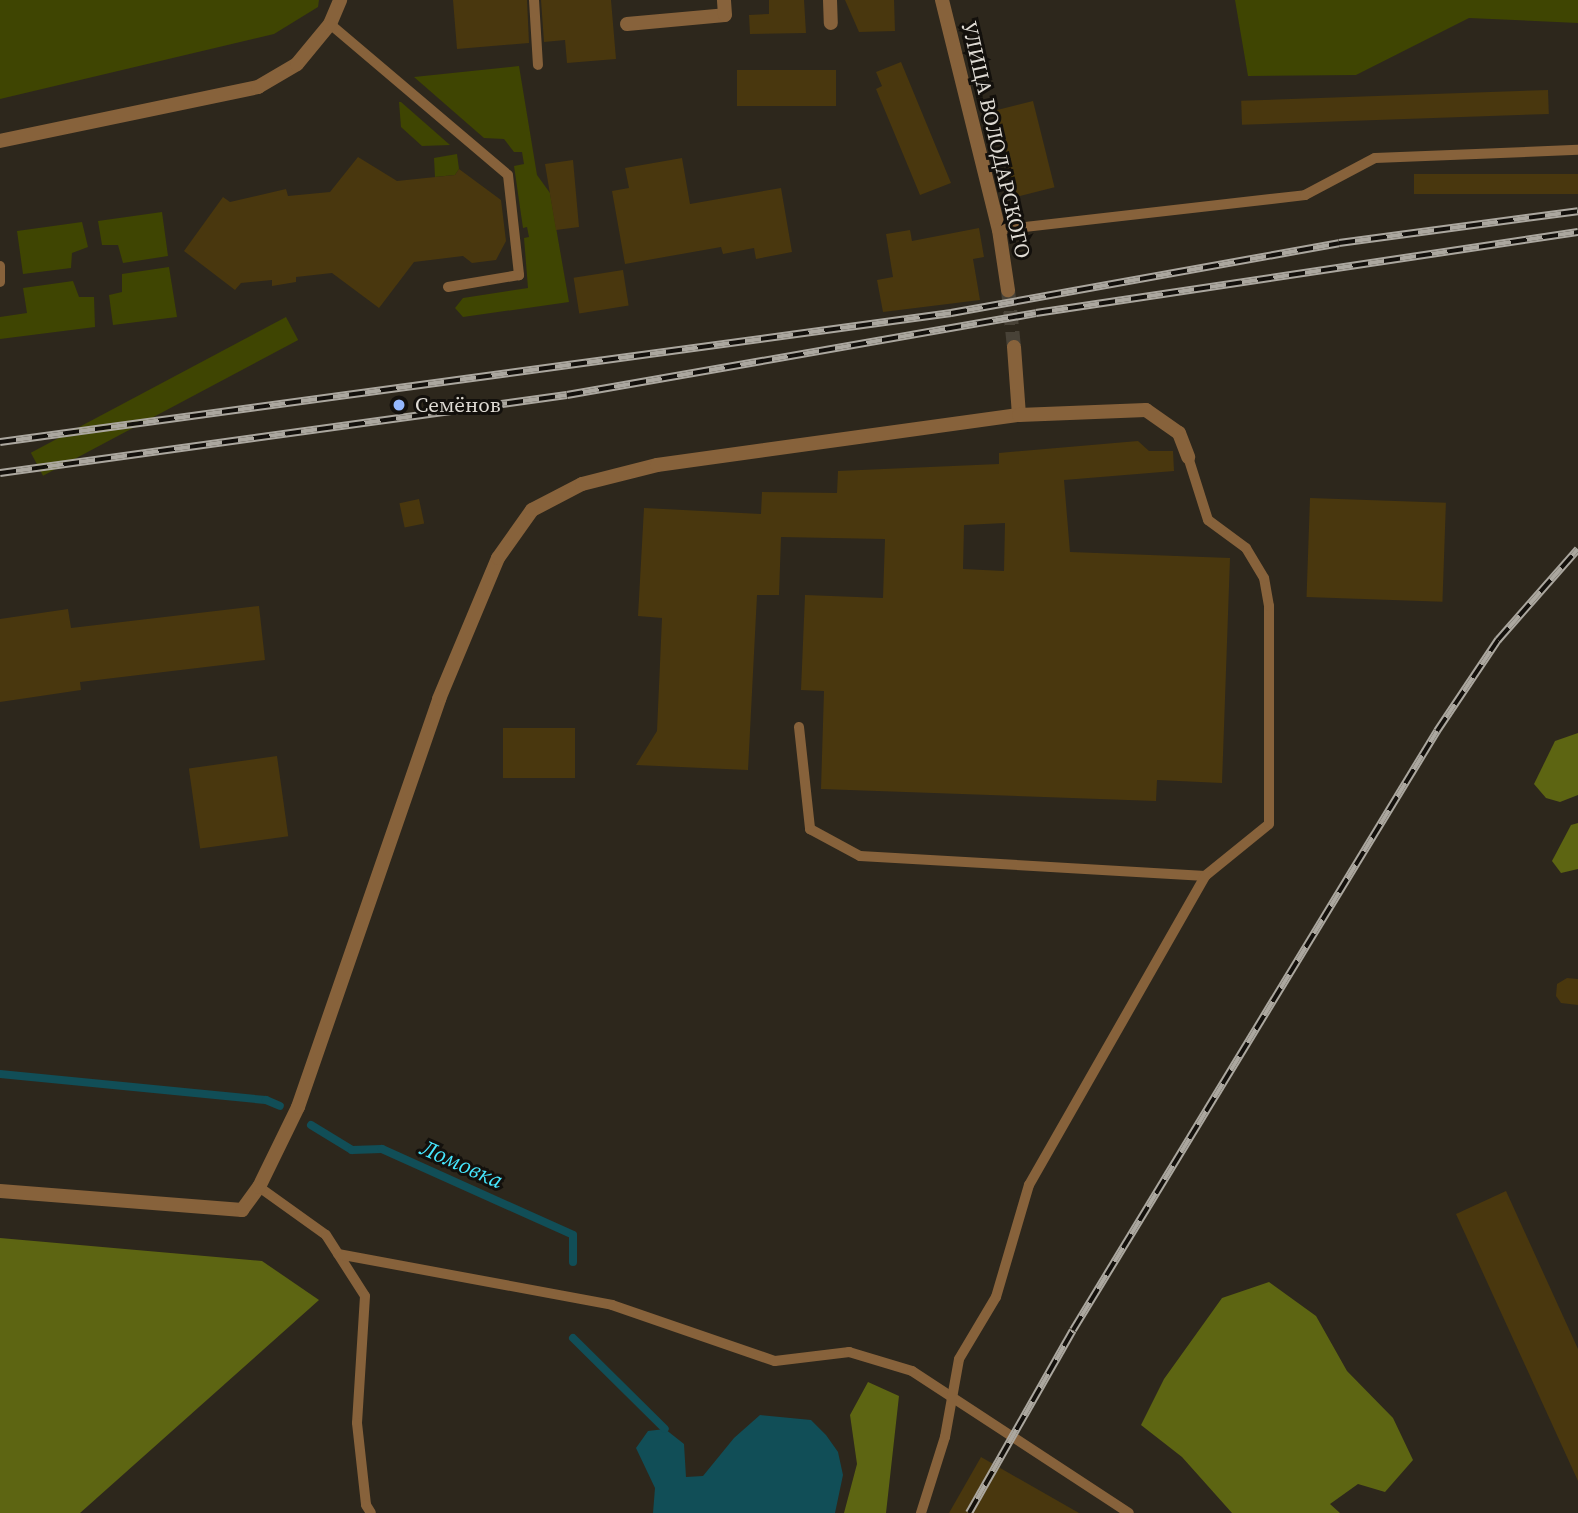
<!DOCTYPE html>
<meta charset="utf-8">
<style>
body{margin:0}
#map{position:relative;width:1578px;height:1513px;overflow:hidden;background:#2d271c;font-family:"Source Serif 4",serif}
div>[style]{position:absolute}
[style*='--x']{left:calc(var(--x)*1px);top:calc(var(--y)*1px);width:calc(var(--w)*1px);rotate:calc(var(--a)*1deg)}
.green>*{inset:0;background:#3f4502;transform-origin:0 0}
.forest>*{inset:0;background:#5d6512}
.water>*{inset:0;background:#114e57}
.stream>*{height:8px;margin:-4px;padding:0 4px;transform-origin:4px;border-radius:4px;background:#114e57}
.building>*{inset:0;background:#49370e;transform-origin:0 0}
.street-tunnel>*{height:14px;margin-top:-7px;transform-origin:0;background:repeating-linear-gradient(90deg,#484237 0 14px,transparent 0 21px)}
.lane>*{height:10px;margin:-5px;padding:0 5px;transform-origin:5px;border-radius:5px;background:#87623b}
.street>*{height:14px;margin:-7px;padding:0 7px;transform-origin:7px;border-radius:7px;background:#87623b}
.rail>*{height:8px;margin-top:-4px;transform-origin:0;background:repeating-linear-gradient(90deg,#13100c 0 16px,#aba79f 0 32px);box-sizing:border-box;border-block:2px solid #aba79f}
.dots>*{width:19px;height:19px;translate:-50% -50%;box-sizing:border-box;border:4px solid #13100c;border-radius:50%}
span{translate:-50% -50%;white-space:nowrap;text-align:center;line-height:1.15;-webkit-text-stroke:6px #13100c;paint-order:stroke}
.street-label{font-size:21px;color:#dedad3}
.poi-label{font-size:21px;color:#dedad3}
.left{translate:0 -50%;text-align:left}
.water-label{font-size:23px;color:#46e6fe;font-style:italic}
</style>
<div id="map">
<div class="green">
<div style="clip-path:polygon(0 0,319px 0,318px 7px,274px 34px,0 99px)"></div>
<div style="clip-path:polygon(1235px 0,1578px 0,1578px 23px,1469px 18px,1356px 75px,1248px 76px)"></div>
<div style="clip-path:polygon(519px 66px,537px 175px,550px 193px,569px 302px,463px 317px,455px 308px,463px 298px,528px 288px,524px 238px,529px 237px,527px 227px,523px 228px,514px 166px,524px 164px,522px 152px,514px 152px,504px 139px,484px 138px,414px 77px)"></div>
<div style="clip-path:polygon(399px 102px,401px 102px,450px 145px,422px 146px,401px 127px)"></div>
<div style="clip-path:polygon(457px 154px,459px 169px,455px 175px,435px 177px,434px 158px)"></div>
<div style="clip-path:polygon(162px 212px,168px 256px,123px 263px,118px 245px,102px 245px,98px 221px)"></div>
<div style="clip-path:polygon(82px 222px,88px 247px,72px 253px,71px 268px,23px 274px,17px 231px)"></div>
<div style="clip-path:polygon(169px 267px,177px 317px,113px 325px,109px 295px,122px 292px,122px 274px)"></div>
<div style="clip-path:polygon(73px 281px,79px 297px,94px 297px,95px 327px,0 339px,0 317px,27px 313px,23px 288px)"></div>
<div style="left:286px;top:317px;width:26px;height:289px;rotate:62deg"></div>
</div>
<div class="forest">
<div style="clip-path:polygon(1578px 733px,1578px 795px,1560px 802px,1546px 798px,1534px 784px,1555px 741px)"></div>
<div style="clip-path:polygon(1578px 823px,1578px 869px,1561px 873px,1552px 861px,1571px 825px)"></div>
<div style="clip-path:polygon(0 1238px,262px 1261px,319px 1300px,80px 1513px,0 1513px)"></div>
<div style="clip-path:polygon(1269px 1282px,1316px 1316px,1347px 1371px,1393px 1418px,1413px 1460px,1385px 1492px,1358px 1484px,1330px 1504px,1340px 1513px,1232px 1513px,1182px 1457px,1141px 1425px,1164px 1379px,1222px 1298px)"></div>
<div style="clip-path:polygon(868px 1382px,899px 1396px,886px 1513px,844px 1513px,857px 1464px,850px 1415px)"></div>
</div>
<div class="water">
<div style="clip-path:polygon(760px 1415px,811px 1420px,826px 1435px,838px 1452px,843px 1475px,835px 1513px,653px 1513px,655px 1488px,636px 1448px,648px 1431px,665px 1429px,684px 1444px,686px 1477px,703px 1476px,734px 1438px)"></div>
</div>
<div class="stream">
<div style="--x:0;--y:1074;--w:267;--a:5.6"></div>
<div style="--x:266;--y:1100;--w:15;--a:23"></div>
<div style="--x:311;--y:1125;--w:48;--a:31.4"></div>
<div style="--x:352;--y:1150;--w:30;--a:-2"></div>
<div style="--x:382;--y:1149;--w:209;--a:24.2"></div>
<div style="--x:573;--y:1235;--w:27;--a:90"></div>
<div style="--x:573;--y:1338;--w:129;--a:44.7"></div>
</div>
<div class="building">
<div style="clip-path:polygon(453px 0,527px 0,529px 43px,457px 49px)"></div>
<div style="clip-path:polygon(541px 0,611px 0,616px 59px,567px 63px,565px 40px,544px 42px)"></div>
<div style="clip-path:polygon(769px 0,804px 0,806px 33px,750px 34px,749px 15px,769px 14px)"></div>
<div style="clip-path:polygon(845px 0,894px 0,895px 31px,859px 32px)"></div>
<div style="clip-path:polygon(901px 62px,951px 183px,920px 195px,876px 89px,882px 86px,876px 72px)"></div>
<div style="left:737px;top:70px;width:99px;height:36px"></div>
<div style="left:1548px;top:90px;width:24px;height:307px;rotate:88deg"></div>
<div style="left:1033px;top:101px;width:89px;height:40px;rotate:76deg"></div>
<div style="clip-path:polygon(358px 157px,397px 181px,455px 175px,459px 169px,501px 200px,506px 241px,496px 260px,472px 263px,463px 256px,414px 262px,379px 308px,332px 273px,296px 277px,296px 282px,272px 286px,272px 280px,241px 283px,235px 290px,184px 251px,223px 197px,230px 202px,286px 189px,288px 196px,330px 192px)"></div>
<div style="clip-path:polygon(682px 158px,690px 204px,781px 188px,792px 252px,756px 259px,754px 248px,723px 254px,721px 247px,625px 264px,612px 191px,629px 188px,625px 168px)"></div>
<div style="clip-path:polygon(573px 160px,579px 227px,556px 230px,545px 164px)"></div>
<div style="left:1578px;top:174px;width:20px;height:164px;rotate:90deg"></div>
<div style="clip-path:polygon(979px 228px,984px 257px,973px 259px,980px 300px,883px 312px,877px 280px,893px 277px,886px 234px,910px 230px,912px 241px)"></div>
<div style="left:623px;top:270px;width:36px;height:50px;rotate:81deg"></div>
<div style="clip-path:polygon(evenodd,1138px 441px,1149px 451px,1173px 451px,1174px 471px,1064px 480px,1070px 552px,1230px 558px,1222px 783px,1157px 780px,1156px 801px,821px 789px,824px 691px,801px 690px,805px 595px,883px 598px,885px 539px,781px 537px,779px 595px,757px 595px,748px 770px,636px 765px,657px 731px,662px 618px,638px 616px,644px 508px,761px 514px,762px 492px,837px 493px,838px 471px,999px 464px,999px 453px,1138px 441px,1005px 523px,1004px 571px,963px 569px,964px 525px,1005px 523px)"></div>
<div style="left:1310px;top:498px;width:136px;height:99px;rotate:2deg"></div>
<div style="left:419px;top:499px;width:25px;height:20px;rotate:78deg"></div>
<div style="clip-path:polygon(259px 606px,265px 660px,80px 682px,81px 690px,0 702px,0 619px,68px 609px,71px 628px)"></div>
<div style="left:503px;top:728px;width:72px;height:50px"></div>
<div style="left:277px;top:756px;width:81px;height:89px;rotate:82deg"></div>
<div style="clip-path:polygon(1567px 978px,1578px 979px,1578px 1005px,1561px 1003px,1556px 996px,1557px 984px)"></div>
<div style="clip-path:polygon(1506px 1191px,1578px 1349px,1578px 1481px,1456px 1214px)"></div>
<div style="clip-path:polygon(981px 1457px,1079px 1513px,949px 1513px)"></div>
</div>
<div class="street-tunnel">
<div style="--x:1008;--y:290;--w:57;--a:84"></div>
</div>
<div class="lane">
<div style="--x:534;--y:0;--w:65;--a:86.5"></div>
<div style="--x:330;--y:24;--w:233;--a:40.3"></div>
<div style="--x:508;--y:175;--w:101;--a:83.7"></div>
<div style="--x:519;--y:275;--w:72;--a:170.4"></div>
<div style="--x:999;--y:230;--w:308;--a:-6.5"></div>
<div style="--x:1305;--y:195;--w:79;--a:-27.9"></div>
<div style="--x:1375;--y:158;--w:203;--a:-2.3"></div>
<div style="--x:0;--y:266;--w:16;--a:90"></div>
<div style="--x:799;--y:727;--w:103;--a:83.8"></div>
<div style="--x:810;--y:829;--w:57;--a:28.4"></div>
<div style="--x:860;--y:856;--w:346;--a:3.3"></div>
<div style="--x:1205;--y:876;--w:82;--a:-39.1"></div>
<div style="--x:1269;--y:824;--w:218;--a:-90"></div>
<div style="--x:1269;--y:606;--w:28;--a:-100"></div>
<div style="--x:1264;--y:578;--w:35;--a:-121"></div>
<div style="--x:1246;--y:548;--w:47;--a:-143.6"></div>
<div style="--x:1208;--y:520;--w:66;--a:-107.6"></div>
<div style="--x:259;--y:1187;--w:82;--a:35.6"></div>
<div style="--x:326;--y:1235;--w:72;--a:57.4"></div>
<div style="--x:365;--y:1296;--w:127;--a:93.6"></div>
<div style="--x:357;--y:1423;--w:82;--a:83.7"></div>
<div style="--x:366;--y:1505;--w:9;--a:58"></div>
<div style="--x:338;--y:1254;--w:279;--a:10.5"></div>
<div style="--x:612;--y:1305;--w:172;--a:19"></div>
<div style="--x:775;--y:1361;--w:75;--a:-6.9"></div>
<div style="--x:849;--y:1352;--w:66;--a:16.8"></div>
<div style="--x:912;--y:1371;--w:259;--a:33.2"></div>
<div style="--x:921;--y:1513;--w:80;--a:-72.5"></div>
<div style="--x:945;--y:1437;--w:79;--a:-79.8"></div>
<div style="--x:959;--y:1359;--w:72;--a:-59.2"></div>
<div style="--x:996;--y:1297;--w:117;--a:-73.6"></div>
<div style="--x:1029;--y:1185;--w:356;--a:-60.3"></div>
</div>
<div class="street">
<div style="--x:830;--y:0;--w:23;--a:88"></div>
<div style="--x:942;--y:0;--w:237;--a:76.1"></div>
<div style="--x:999;--y:230;--w:61;--a:81.5"></div>
<div style="--x:627;--y:24;--w:98;--a:-5.2"></div>
<div style="--x:725;--y:15;--w:15;--a:-94"></div>
<div style="--x:0;--y:141;--w:264;--a:-11.8"></div>
<div style="--x:258;--y:87;--w:45;--a:-30.5"></div>
<div style="--x:297;--y:64;--w:52;--a:-50.5"></div>
<div style="--x:330;--y:24;--w:26;--a:-67"></div>
<div style="--x:1014;--y:347;--w:68;--a:85.8"></div>
<div style="--x:0;--y:1191;--w:243;--a:4.5"></div>
<div style="--x:242;--y:1210;--w:29;--a:-54"></div>
<div style="--x:259;--y:1187;--w:89;--a:-64"></div>
<div style="--x:298;--y:1107;--w:432;--a:-70.9"></div>
<div style="--x:439;--y:699;--w:153;--a:-67.3"></div>
<div style="--x:498;--y:558;--w:59;--a:-54.7"></div>
<div style="--x:532;--y:510;--w:56;--a:-27.5"></div>
<div style="--x:582;--y:484;--w:77;--a:-14.2"></div>
<div style="--x:657;--y:465;--w:365;--a:-7.9"></div>
<div style="--x:1019;--y:415;--w:127;--a:-2.3"></div>
<div style="--x:1146;--y:410;--w:40;--a:34.9"></div>
<div style="--x:1179;--y:433;--w:26;--a:69"></div>
</div>
<div class="rail">
<div style="--x:0;--y:442;--w:960;--a:-7.72"></div>
<div style="--x:951;--y:313;--w:394;--a:-10.2"></div>
<div style="--x:1339;--y:243;--w:241;--a:-7.6"></div>
<div style="--x:0;--y:473;--w:572;--a:-7.83"></div>
<div style="--x:567;--y:395;--w:476;--a:-9.9"></div>
<div style="--x:1036;--y:313;--w:548;--a:-8.5"></div>
<div style="--x:969;--y:1513;--w:210;--a:-60.4"></div>
<div style="--x:1073;--y:1330;--w:701;--a:-58.71"></div>
<div style="--x:1437;--y:731;--w:110;--a:-56.2"></div>
<div style="--x:1498;--y:640;--w:121;--a:-48.7"></div>
</div>
<div class="dots">
<div style="left:399px;top:405px;background:#94b7fd"></div>
</div>
<div class="street-label">
<span style="left:996px;top:140px;rotate:77deg">УЛИЦА ВОЛОДАРСКОГО</span>
</div>
<div class="poi-label">
<span class="left" style="left:415px;top:405px">Семёнов</span>
</div>
<div class="water-label">
<span style="left:462px;top:1164px;rotate:24deg">Ломовка</span>
</div>
</div>
